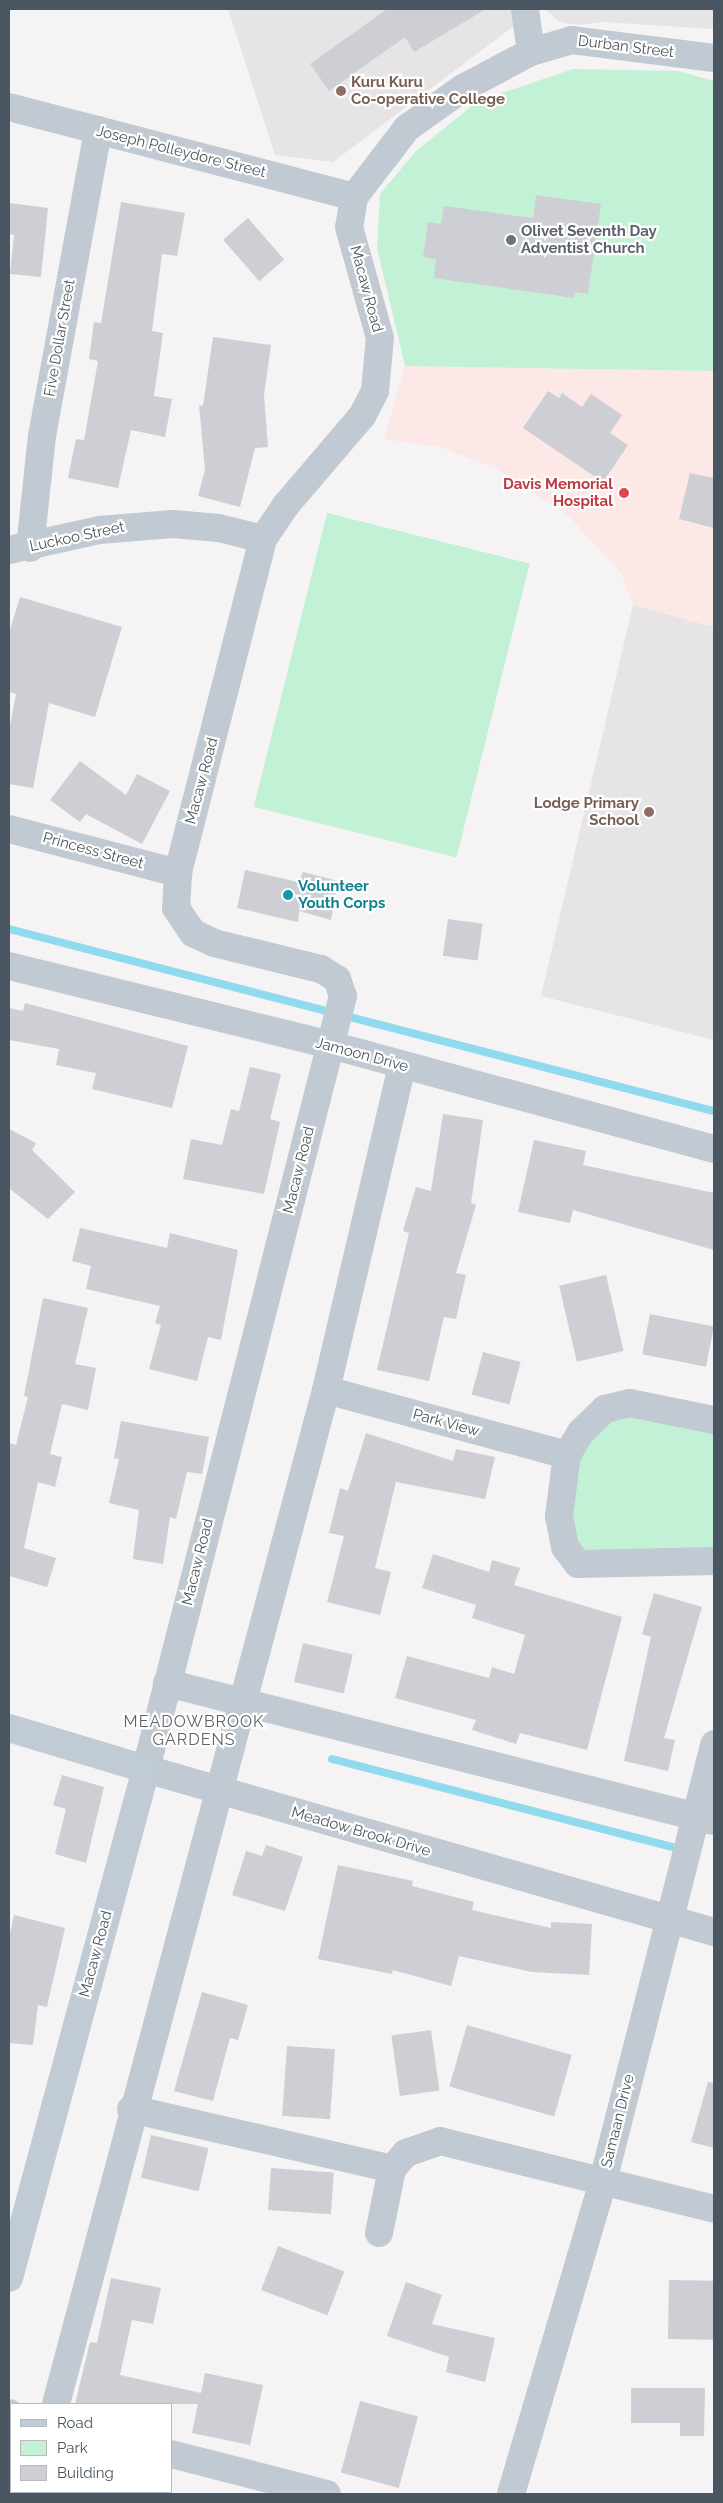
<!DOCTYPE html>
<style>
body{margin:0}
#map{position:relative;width:723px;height:2503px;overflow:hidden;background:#f5f3f3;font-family:Raleway,sans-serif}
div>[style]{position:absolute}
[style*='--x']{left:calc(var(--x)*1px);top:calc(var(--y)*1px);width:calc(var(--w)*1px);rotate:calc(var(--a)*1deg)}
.education>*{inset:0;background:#e6e4e5}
.medical>*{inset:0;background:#fce8e6}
.green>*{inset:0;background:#c3f1d5;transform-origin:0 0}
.stream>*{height:8px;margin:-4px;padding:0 4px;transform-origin:4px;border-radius:4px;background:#90daee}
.building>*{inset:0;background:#cdcfd5;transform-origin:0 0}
.street>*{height:28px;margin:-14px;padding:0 14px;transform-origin:14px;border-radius:14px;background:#c1cad2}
.secondary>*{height:28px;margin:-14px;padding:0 14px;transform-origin:14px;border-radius:14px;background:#c1cbd6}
.dots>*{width:14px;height:14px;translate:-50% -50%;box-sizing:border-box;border:2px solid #fff;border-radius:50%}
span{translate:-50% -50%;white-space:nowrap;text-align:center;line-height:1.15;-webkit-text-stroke:4.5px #fff;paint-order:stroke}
.street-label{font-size:15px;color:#4a5661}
.education-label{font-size:15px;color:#785e54;font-weight:700}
.left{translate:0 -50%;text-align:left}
.right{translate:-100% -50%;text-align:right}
.worship-label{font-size:15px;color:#5b616d;font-weight:700}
.health-label{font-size:15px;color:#be3a42;font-weight:700}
.culture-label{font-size:15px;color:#0d838f;font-weight:700}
.neighbourhood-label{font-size:16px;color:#5f6368;letter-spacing:1px}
.frame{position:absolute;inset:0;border:10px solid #4a5661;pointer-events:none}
.legend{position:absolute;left:10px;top:2403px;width:162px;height:90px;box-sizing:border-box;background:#fff;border:1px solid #b7bbc0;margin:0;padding:6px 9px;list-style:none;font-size:15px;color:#4a5661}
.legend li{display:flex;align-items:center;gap:10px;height:25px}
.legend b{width:25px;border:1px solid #b7bbc0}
</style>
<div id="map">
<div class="education">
<div style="clip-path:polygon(228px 9px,513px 9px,514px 26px,333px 162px,275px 155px)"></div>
<div style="clip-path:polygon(545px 9px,714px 9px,714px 29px,603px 22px,577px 25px,560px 22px)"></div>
<div style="clip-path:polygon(633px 605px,714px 627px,714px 1040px,541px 996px)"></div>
</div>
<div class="medical">
<div style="clip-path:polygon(405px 366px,714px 371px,714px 627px,633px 605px,621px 573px,569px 516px,497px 469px,441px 447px,384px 439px)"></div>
</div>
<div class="green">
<div style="clip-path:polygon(573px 69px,678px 71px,714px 81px,714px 371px,405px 366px,377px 248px,380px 194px,416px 151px,478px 101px)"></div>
<div style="left:327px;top:513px;width:209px;height:303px;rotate:14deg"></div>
<div style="clip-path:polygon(616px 1413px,714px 1428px,714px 1556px,584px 1551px,575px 1546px,566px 1513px,585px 1437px)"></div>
</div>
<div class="stream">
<div style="--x:9;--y:929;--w:728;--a:14.48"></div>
<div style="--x:332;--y:1759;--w:354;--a:14.5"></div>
</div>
<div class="building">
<div style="clip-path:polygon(387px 9px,486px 9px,414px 52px,405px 37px,329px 91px,310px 64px)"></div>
<div style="clip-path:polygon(536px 195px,601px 204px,588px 294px,575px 292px,574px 298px,434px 278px,436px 259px,423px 257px,428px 222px,441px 224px,444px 206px,533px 218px)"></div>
<div style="clip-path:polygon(121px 202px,185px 213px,177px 256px,162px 254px,152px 331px,163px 333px,154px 396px,172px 399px,165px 437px,131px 430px,118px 488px,68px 478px,76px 439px,84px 440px,98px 361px,89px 359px,94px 322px,101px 323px)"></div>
<div style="clip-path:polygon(9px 203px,48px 208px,41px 277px,10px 274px,14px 235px,9px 234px)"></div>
<div style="left:248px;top:218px;width:55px;height:33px;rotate:49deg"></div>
<div style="clip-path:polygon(213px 337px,271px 345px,264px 395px,268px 447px,255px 448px,240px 507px,198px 496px,205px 470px,199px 405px,203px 406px)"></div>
<div style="clip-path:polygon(548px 391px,559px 398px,562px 393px,582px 407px,591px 394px,622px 415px,610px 433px,628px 445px,603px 482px,523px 428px)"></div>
<div style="clip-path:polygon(690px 473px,714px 478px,714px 528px,679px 519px)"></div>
<div style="clip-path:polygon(20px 597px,122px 627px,95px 717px,49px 703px,33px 788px,9px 784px,9px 731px,16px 694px,9px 692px,9px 633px)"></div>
<div style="clip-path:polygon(80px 761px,126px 795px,137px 774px,170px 791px,142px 844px,86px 814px,80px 822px,50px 800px)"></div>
<div style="clip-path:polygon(245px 870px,298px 882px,303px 872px,338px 881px,331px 920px,299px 911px,298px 922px,237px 908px)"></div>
<div style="left:448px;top:919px;width:35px;height:37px;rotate:8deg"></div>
<div style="clip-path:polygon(25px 1003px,188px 1046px,172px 1108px,92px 1089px,96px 1073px,56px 1065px,59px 1049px,9px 1040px,9px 1008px,23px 1011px)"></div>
<div style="clip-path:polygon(250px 1067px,281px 1074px,270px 1119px,280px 1122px,264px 1194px,183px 1179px,191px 1139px,222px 1145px,231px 1109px,239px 1111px)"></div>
<div style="clip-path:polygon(443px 1114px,483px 1120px,471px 1203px,476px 1205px,456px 1273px,466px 1275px,456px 1319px,444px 1317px,429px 1381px,377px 1370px,409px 1233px,403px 1231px,416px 1187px,431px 1191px)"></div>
<div style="clip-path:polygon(9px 1129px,36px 1143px,32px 1150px,75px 1192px,48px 1219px,9px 1188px)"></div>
<div style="clip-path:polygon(534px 1140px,586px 1151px,583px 1165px,714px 1193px,714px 1250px,573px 1210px,570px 1223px,518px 1212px)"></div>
<div style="clip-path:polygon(80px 1228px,167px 1248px,170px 1233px,238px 1250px,221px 1340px,208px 1337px,197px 1381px,149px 1369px,161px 1325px,155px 1323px,160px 1306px,86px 1289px,91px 1266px,72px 1261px)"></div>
<div style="left:606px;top:1275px;width:78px;height:48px;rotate:77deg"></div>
<div style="clip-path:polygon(43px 1298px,88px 1308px,75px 1364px,96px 1368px,88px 1410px,62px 1404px,50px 1454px,62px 1457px,55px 1487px,38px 1482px,24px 1548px,56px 1558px,47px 1587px,9px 1576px,9px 1443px,16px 1445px,28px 1397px,24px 1396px)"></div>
<div style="left:650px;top:1314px;width:65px;height:41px;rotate:11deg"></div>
<div style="left:483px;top:1352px;width:39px;height:44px;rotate:15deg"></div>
<div style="clip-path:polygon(121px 1421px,209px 1437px,202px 1474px,187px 1472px,176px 1519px,170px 1517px,163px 1564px,133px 1559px,139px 1510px,109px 1503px,119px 1459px,114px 1458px)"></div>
<div style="clip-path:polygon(366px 1433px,453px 1461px,456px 1449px,495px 1457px,485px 1499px,396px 1482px,375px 1568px,391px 1572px,380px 1615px,327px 1602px,344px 1536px,329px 1533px,340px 1488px,348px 1491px)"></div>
<div style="clip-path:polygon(433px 1554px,489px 1572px,492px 1560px,520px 1568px,514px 1585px,622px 1617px,587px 1750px,520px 1733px,516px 1744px,472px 1730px,476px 1720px,395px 1698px,407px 1656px,489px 1678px,492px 1667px,514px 1674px,525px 1635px,472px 1618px,476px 1605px,422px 1588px)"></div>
<div style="clip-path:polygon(654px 1593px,702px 1607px,664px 1738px,675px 1740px,668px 1771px,624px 1761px,651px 1637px,642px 1634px)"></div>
<div style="left:303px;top:1643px;width:51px;height:40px;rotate:13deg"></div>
<div style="clip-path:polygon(62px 1775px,104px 1787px,86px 1863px,55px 1854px,66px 1809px,53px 1805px)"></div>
<div style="clip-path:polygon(266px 1845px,303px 1857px,285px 1911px,232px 1895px,246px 1851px,262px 1856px)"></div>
<div style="clip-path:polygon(338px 1865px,413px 1881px,412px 1886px,474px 1902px,472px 1910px,551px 1928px,551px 1922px,592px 1924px,589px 1975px,532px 1972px,459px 1956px,451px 1986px,393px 1970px,392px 1974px,318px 1959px)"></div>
<div style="clip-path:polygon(14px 1915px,65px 1928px,47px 2007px,38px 2005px,33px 2045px,9px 2043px,9px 1938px)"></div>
<div style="clip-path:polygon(202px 1992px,248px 2005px,238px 2040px,230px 2038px,213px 2101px,174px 2091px)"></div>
<div style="left:467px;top:2025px;width:109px;height:64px;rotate:16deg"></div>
<div style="left:431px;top:2030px;width:61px;height:40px;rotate:82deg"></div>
<div style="left:287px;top:2046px;width:48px;height:70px;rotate:4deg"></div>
<div style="clip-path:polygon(708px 2082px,714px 2083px,714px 2148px,691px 2142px)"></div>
<div style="left:151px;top:2135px;width:59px;height:44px;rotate:13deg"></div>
<div style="left:271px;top:2168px;width:63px;height:42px;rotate:4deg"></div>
<div style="left:278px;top:2246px;width:71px;height:47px;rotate:21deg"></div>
<div style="clip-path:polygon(111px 2278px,161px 2288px,153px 2324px,132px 2320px,120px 2375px,201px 2393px,205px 2373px,263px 2385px,250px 2445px,192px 2433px,198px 2404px,75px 2404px,90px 2342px,97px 2343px)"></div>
<div style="left:669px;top:2280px;width:45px;height:59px;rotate:1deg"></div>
<div style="clip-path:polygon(406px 2282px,442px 2295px,432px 2324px,495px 2338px,485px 2382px,446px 2372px,449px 2357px,387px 2336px)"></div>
<div style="clip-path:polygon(631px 2388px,705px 2388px,704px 2436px,680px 2436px,680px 2423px,631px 2423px)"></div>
<div style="left:360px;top:2401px;width:60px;height:74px;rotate:15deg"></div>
</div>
<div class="street">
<div style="--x:525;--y:9;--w:43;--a:82.1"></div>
<div style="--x:714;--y:58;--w:143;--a:-172.8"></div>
<div style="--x:572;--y:40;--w:43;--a:163.7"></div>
<div style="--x:531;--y:52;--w:77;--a:152.1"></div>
<div style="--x:463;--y:88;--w:69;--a:144.5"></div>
<div style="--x:407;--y:128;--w:87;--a:127.5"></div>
<div style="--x:354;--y:197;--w:30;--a:99"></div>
<div style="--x:349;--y:227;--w:115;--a:74.4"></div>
<div style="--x:380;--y:338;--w:53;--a:95.4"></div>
<div style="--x:375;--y:391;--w:28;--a:117"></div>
<div style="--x:362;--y:416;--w:117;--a:130.5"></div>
<div style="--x:286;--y:505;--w:41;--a:124.1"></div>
<div style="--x:263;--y:539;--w:345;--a:104.3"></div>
<div style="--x:178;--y:873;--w:35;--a:93"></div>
<div style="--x:176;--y:908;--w:30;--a:56"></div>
<div style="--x:193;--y:933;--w:23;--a:25"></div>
<div style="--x:214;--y:943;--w:110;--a:13.7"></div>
<div style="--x:321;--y:969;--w:19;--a:32"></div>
<div style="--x:337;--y:979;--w:18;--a:71"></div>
<div style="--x:343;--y:996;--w:798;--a:104.3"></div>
<div style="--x:146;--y:1769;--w:591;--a:16.01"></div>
<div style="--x:9;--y:107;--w:357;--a:14.6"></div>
<div style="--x:30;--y:548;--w:113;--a:-83.9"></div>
<div style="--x:42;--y:436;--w:311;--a:-79.6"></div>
<div style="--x:9;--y:550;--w:92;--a:-12.5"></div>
<div style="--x:99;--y:530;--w:74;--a:-4.6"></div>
<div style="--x:173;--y:524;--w:46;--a:5"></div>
<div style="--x:219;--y:528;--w:45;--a:14"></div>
<div style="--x:9;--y:829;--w:175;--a:14.6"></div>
<div style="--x:9;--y:966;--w:332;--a:13.8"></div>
<div style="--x:331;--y:1045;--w:397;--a:15.2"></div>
<div style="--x:326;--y:1390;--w:250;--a:15.1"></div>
<div style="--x:714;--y:1420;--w:86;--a:-168.6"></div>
<div style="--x:630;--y:1403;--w:26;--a:167"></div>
<div style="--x:605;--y:1409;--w:33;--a:136"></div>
<div style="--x:581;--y:1432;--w:27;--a:121"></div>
<div style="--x:567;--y:1455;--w:62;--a:97.5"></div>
<div style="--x:559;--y:1516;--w:32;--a:79"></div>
<div style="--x:565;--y:1547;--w:21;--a:53"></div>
<div style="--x:578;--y:1564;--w:136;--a:-1.3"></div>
<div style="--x:167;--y:1683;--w:563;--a:14.18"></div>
<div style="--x:131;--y:2109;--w:268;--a:12.9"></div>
<div style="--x:379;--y:2233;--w:65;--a:-78.5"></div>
<div style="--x:392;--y:2169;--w:21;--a:-49"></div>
<div style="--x:406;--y:2153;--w:36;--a:-19"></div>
<div style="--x:440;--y:2141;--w:282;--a:13.9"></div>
<div style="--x:56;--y:2404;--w:1049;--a:-75.09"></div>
<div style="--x:326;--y:1390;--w:333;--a:-76.8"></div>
<div style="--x:9;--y:2413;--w:2;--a:27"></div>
<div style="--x:171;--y:2454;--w:161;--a:14.4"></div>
<div style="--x:511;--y:2494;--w:326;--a:-73.6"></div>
<div style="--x:603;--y:2181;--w:451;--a:-75.7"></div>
</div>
<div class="secondary">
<div style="--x:9;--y:1728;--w:143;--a:16.7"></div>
<div style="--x:146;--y:1769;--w:527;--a:105.06"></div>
</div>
<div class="dots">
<div style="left:341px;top:91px;background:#8d6e63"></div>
<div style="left:511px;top:240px;background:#6b7280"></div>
<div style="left:624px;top:493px;background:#e0444e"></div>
<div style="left:649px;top:812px;background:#8d6e63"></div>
<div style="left:288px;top:895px;background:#0f9aa8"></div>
</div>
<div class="street-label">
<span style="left:626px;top:47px;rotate:7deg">Durban Street</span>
<span style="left:181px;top:152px;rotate:14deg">Joseph Polleydore Street</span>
<span style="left:366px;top:289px;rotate:75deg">Macaw Road</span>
<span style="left:60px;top:338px;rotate:-80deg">Five Dollar Street</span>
<span style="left:77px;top:537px;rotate:-12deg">Luckoo Street</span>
<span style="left:202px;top:781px;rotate:-75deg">Macaw Road</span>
<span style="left:93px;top:851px;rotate:15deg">Princess Street</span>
<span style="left:362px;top:1055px;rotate:15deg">Jamoon Drive</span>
<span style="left:299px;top:1170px;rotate:-76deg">Macaw Road</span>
<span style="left:446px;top:1423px;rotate:15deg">Park View</span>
<span style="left:198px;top:1562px;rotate:-76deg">Macaw Road</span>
<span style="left:361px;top:1832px;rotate:16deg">Meadow Brook Drive</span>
<span style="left:96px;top:1954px;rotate:-75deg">Macaw Road</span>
<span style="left:618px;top:2121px;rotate:-76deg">Samaan Drive</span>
</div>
<div class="education-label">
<span class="left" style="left:351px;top:91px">Kuru Kuru<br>Co-operative College</span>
<span class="right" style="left:639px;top:812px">Lodge Primary<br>School</span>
</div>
<div class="worship-label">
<span class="left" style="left:521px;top:240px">Olivet Seventh Day<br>Adventist Church</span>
</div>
<div class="health-label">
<span class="right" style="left:613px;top:493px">Davis Memorial<br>Hospital</span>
</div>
<div class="culture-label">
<span class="left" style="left:298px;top:895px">Volunteer<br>Youth Corps</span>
</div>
<div class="neighbourhood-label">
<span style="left:194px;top:1731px">MEADOWBROOK<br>GARDENS</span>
</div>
<div class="frame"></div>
<ul class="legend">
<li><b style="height:6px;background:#c1cbd6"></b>Road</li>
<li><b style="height:14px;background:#c3f1d5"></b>Park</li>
<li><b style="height:14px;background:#cdcfd5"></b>Building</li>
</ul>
</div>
